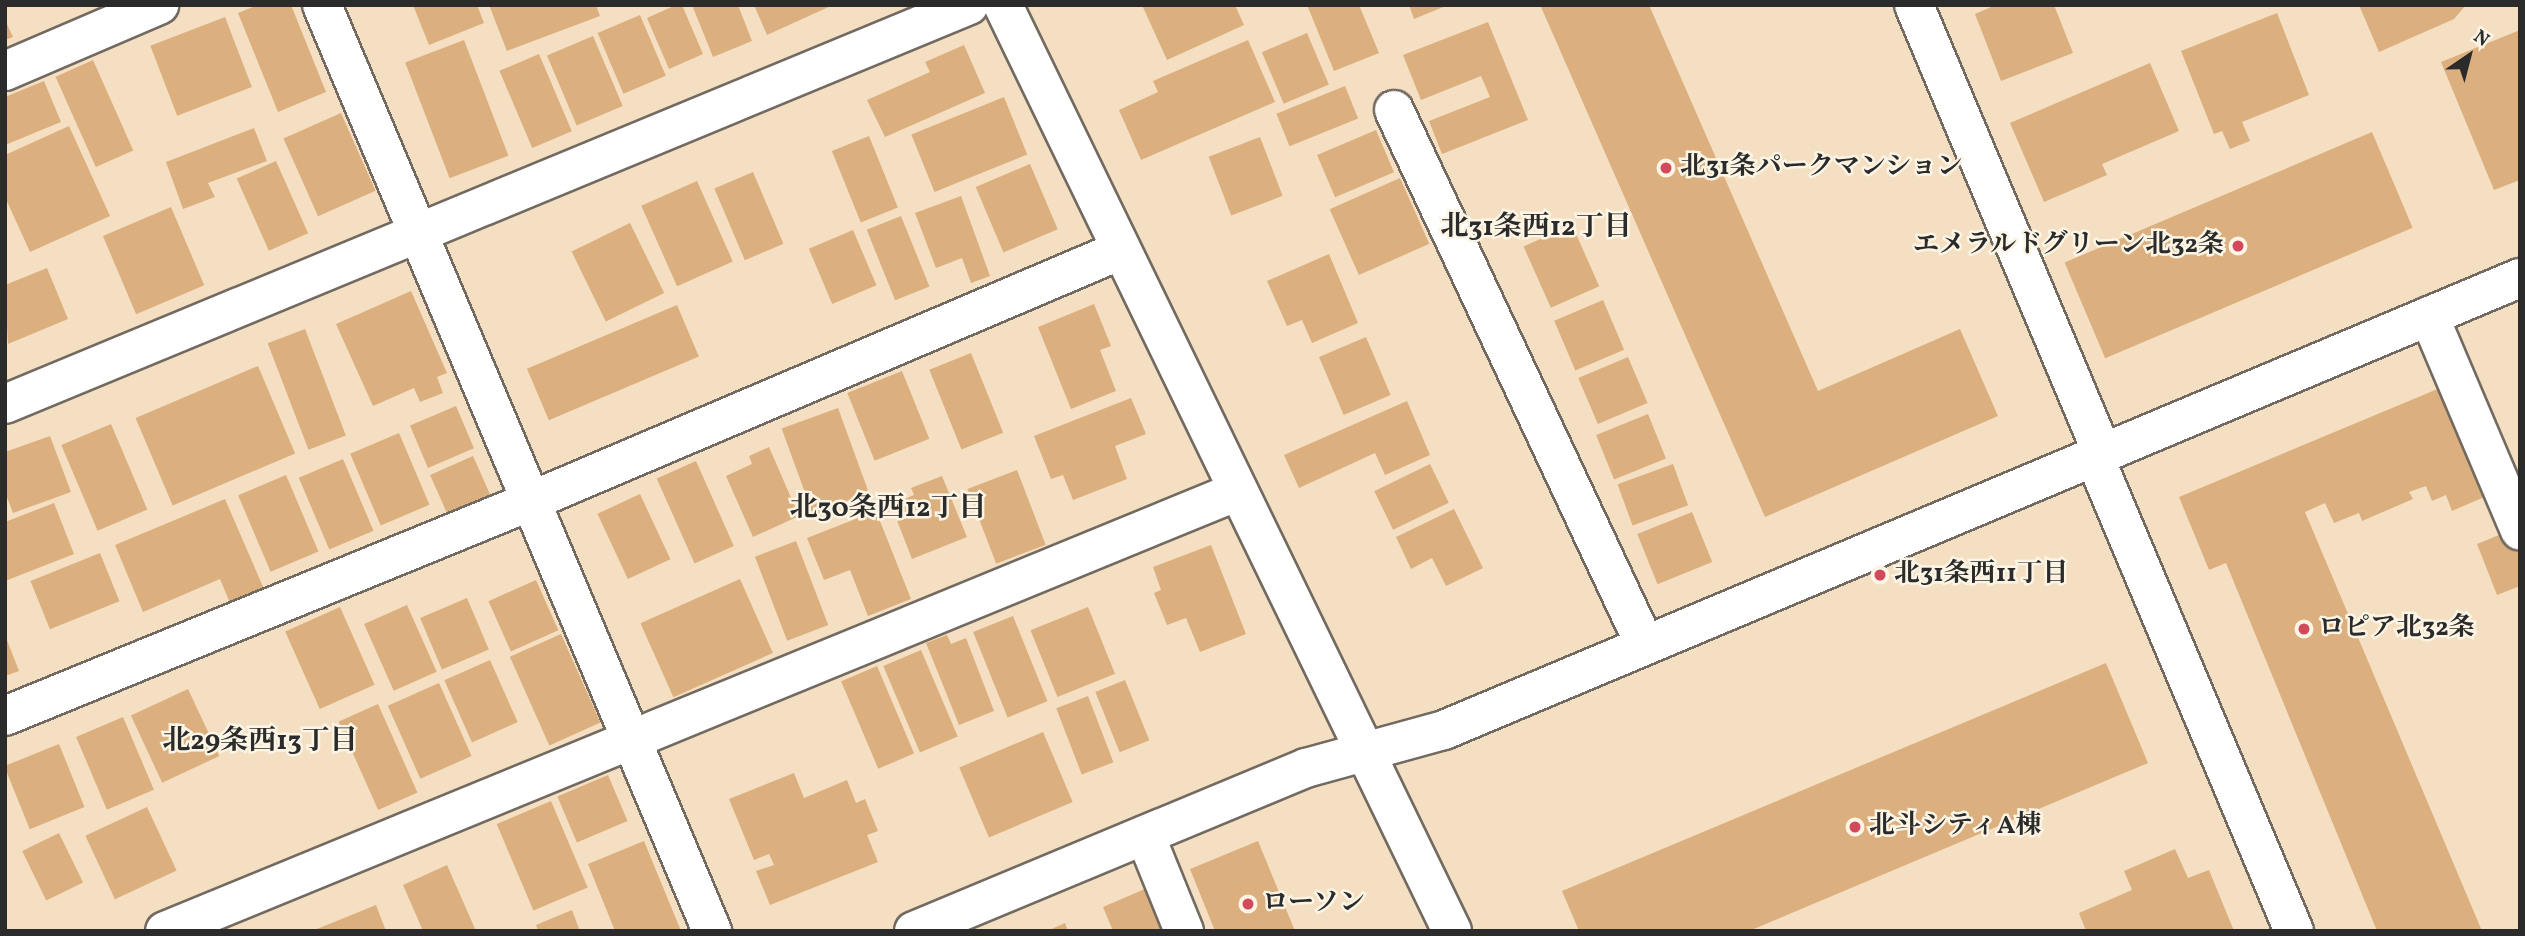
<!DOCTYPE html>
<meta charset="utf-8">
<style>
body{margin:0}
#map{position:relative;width:2525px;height:936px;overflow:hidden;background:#f5dfc2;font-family:Vollkorn,"Noto Serif JP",serif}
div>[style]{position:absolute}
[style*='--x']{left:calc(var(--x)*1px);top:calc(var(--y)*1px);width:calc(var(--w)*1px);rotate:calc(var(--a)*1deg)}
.building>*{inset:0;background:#dcaf7e;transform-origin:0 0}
.roads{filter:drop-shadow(2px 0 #726a60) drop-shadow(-2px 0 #726a60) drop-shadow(0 2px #726a60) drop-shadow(0 -2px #726a60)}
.minor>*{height:38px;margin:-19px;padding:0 19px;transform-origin:19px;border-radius:19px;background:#fff}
.dots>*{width:19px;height:19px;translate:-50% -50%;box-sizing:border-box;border:4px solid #fcf5e5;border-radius:50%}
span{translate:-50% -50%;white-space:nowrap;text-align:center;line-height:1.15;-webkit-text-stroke:5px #fcf5e5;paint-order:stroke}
.poi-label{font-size:26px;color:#2b2b2b;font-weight:700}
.left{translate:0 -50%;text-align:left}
.right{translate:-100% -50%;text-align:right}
.neighbourhood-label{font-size:28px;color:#2b2b2b;font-weight:700}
.frame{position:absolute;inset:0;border:7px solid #2b2b2b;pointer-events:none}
.north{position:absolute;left:2434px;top:21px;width:70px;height:70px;-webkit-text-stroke:5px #fcf5e5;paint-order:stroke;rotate:35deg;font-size:19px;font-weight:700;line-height:28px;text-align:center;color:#2b2b2b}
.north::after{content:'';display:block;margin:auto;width:24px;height:32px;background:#2b2b2b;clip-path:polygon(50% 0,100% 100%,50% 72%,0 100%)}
</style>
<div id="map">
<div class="building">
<div style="clip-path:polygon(258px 5px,291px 5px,326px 92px,278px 112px,238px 13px)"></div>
<div style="clip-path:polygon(413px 5px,477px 5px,484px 23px,429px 45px)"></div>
<div style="clip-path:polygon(489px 5px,596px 5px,600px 16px,507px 51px)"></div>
<div style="clip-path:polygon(676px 5px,682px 5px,703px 54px,669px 69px,647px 18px)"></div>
<div style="clip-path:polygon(692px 5px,738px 5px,752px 41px,713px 57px)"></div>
<div style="clip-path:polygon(754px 5px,833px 5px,767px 35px)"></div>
<div style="clip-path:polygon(1142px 5px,1235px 5px,1244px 25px,1167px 60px)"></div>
<div style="clip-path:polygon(1307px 5px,1359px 5px,1379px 53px,1334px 71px)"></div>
<div style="clip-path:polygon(1409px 5px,1448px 5px,1414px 19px)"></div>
<div style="clip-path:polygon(1546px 5px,1649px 5px,1818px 391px,1960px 329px,1998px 416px,1765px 517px,1541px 7px)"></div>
<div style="clip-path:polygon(1996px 5px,2054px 5px,2073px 53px,2001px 81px,1975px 14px)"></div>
<div style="clip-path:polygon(2359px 5px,2466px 5px,2454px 19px,2379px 52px)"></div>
<div style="clip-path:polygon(2277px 13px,2309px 95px,2242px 122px,2250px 141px,2230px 149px,2222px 131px,2214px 134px,2181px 51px)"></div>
<div style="left:640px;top:15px;width:66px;height:46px;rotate:67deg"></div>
<div style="left:225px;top:17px;width:75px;height:80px;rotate:69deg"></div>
<div style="clip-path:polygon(5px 20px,13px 37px,5px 40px)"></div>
<div style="clip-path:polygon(1488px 22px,1528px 120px,1442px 154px,1429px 121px,1490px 97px,1481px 76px,1421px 100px,1403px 55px)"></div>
<div style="clip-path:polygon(2520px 30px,2520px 180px,2494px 190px,2441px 62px)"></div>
<div style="left:1307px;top:33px;width:56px;height:49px;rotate:67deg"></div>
<div style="left:593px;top:36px;width:76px;height:50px;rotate:67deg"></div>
<div style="left:464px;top:40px;width:124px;height:63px;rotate:69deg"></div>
<div style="clip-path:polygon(1248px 40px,1275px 102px,1141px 160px,1119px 110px,1158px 92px,1153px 81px)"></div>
<div style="clip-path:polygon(964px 45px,985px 93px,885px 137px,867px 100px,930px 72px,925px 62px)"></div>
<div style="left:539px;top:54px;width:84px;height:43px;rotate:67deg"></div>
<div style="left:93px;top:60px;width:99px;height:41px;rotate:66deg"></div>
<div style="clip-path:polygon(2150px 63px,2179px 131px,2102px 164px,2107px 175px,2044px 202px,2010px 123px)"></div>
<div style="clip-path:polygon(44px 81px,61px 122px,5px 145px,5px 97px)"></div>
<div style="left:1345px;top:86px;width:35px;height:74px;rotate:68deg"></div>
<div style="left:1004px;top:97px;width:62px;height:100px;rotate:68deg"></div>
<div style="left:341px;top:113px;width:85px;height:63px;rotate:66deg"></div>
<div style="clip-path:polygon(69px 126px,110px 216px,30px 252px,5px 197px,5px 155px)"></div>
<div style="clip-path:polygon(254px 128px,267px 161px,208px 183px,215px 197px,183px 209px,166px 162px)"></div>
<div style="left:1376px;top:130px;width:46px;height:64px;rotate:67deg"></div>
<div style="left:2372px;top:132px;width:104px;height:334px;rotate:67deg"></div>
<div style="left:869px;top:136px;width:77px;height:40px;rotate:68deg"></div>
<div style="left:1260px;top:137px;width:63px;height:55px;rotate:69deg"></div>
<div style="left:276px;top:161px;width:79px;height:43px;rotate:66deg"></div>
<div style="left:1030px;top:164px;width:71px;height:59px;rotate:67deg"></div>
<div style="left:753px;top:172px;width:78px;height:42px;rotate:67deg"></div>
<div style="left:1400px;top:178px;width:72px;height:77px;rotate:66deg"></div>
<div style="left:697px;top:181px;width:88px;height:61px;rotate:66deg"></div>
<div style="clip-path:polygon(961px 196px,990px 276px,971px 283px,962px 258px,936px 268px,915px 213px)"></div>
<div style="left:171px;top:207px;width:85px;height:74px;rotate:67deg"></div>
<div style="left:901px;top:216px;width:76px;height:37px;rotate:68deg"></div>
<div style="left:630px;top:223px;width:78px;height:65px;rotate:64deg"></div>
<div style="left:1572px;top:225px;width:67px;height:53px;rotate:66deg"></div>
<div style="left:853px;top:230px;width:60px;height:48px;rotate:67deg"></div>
<div style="clip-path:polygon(1329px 254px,1358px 323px,1312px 343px,1302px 320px,1287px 326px,1267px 281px)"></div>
<div style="clip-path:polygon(47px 268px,68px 319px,8px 344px,5px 285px)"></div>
<div style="clip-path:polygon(411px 291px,447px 373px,437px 377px,443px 393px,420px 402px,414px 388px,373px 406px,336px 324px)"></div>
<div style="left:1603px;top:300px;width:54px;height:53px;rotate:67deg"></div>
<div style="clip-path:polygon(1094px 304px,1111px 346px,1100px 350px,1116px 391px,1071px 409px,1038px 327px)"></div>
<div style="left:677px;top:305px;width:56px;height:163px;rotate:67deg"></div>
<div style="left:305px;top:329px;width:114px;height:40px;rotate:69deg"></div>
<div style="left:1366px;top:337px;width:63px;height:51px;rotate:67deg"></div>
<div style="left:971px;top:353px;width:86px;height:45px;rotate:68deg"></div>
<div style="left:1628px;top:357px;width:50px;height:54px;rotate:67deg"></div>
<div style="left:258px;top:366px;width:95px;height:133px;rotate:67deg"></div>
<div style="left:902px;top:371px;width:73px;height:59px;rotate:68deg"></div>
<div style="clip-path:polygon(2452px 383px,2498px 491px,2452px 511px,2446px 495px,2432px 501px,2426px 486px,2409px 492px,2413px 499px,2362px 521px,2359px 513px,2334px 523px,2325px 503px,2305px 512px,2482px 931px,2377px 931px,2226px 563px,2209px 570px,2179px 497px)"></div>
<div style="clip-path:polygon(1131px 398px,1146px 434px,1115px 446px,1127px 479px,1073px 500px,1063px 475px,1051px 479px,1034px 436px)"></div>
<div style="clip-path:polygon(1407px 401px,1430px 455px,1385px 475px,1375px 453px,1299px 488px,1284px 455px)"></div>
<div style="left:456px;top:406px;width:46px;height:50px;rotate:67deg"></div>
<div style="left:838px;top:408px;width:92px;height:60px;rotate:70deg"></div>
<div style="left:1648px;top:414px;width:48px;height:56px;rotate:68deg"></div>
<div style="left:111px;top:424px;width:93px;height:54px;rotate:67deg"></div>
<div style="left:399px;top:433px;width:78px;height:53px;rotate:67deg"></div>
<div style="clip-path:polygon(50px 436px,71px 492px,13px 513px,5px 492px,5px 452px)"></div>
<div style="clip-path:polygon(769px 447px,799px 516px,753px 537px,726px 476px,752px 464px,749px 456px)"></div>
<div style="left:473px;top:456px;width:43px;height:47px;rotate:66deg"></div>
<div style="left:343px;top:459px;width:78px;height:48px;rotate:67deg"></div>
<div style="left:696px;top:461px;width:93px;height:43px;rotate:66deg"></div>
<div style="left:1430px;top:464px;width:43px;height:62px;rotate:64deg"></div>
<div style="left:1673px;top:464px;width:44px;height:59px;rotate:70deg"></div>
<div style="left:1017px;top:470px;width:80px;height:53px;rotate:69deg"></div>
<div style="left:286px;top:475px;width:83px;height:52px;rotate:67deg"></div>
<div style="clip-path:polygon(942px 476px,967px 537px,912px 559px,891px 505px,914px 495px,911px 488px)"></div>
<div style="left:640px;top:494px;width:72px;height:47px;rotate:65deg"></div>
<div style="clip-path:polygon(225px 499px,264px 589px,230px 603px,220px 579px,143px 612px,115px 545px)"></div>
<div style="clip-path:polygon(54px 503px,74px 554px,5px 581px,5px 522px)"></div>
<div style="clip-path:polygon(1454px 509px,1483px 568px,1446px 586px,1432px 558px,1411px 569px,1396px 537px)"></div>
<div style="clip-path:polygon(876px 511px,911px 599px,868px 616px,850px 570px,824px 580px,807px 538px)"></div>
<div style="left:1692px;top:512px;width:54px;height:59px;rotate:68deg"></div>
<div style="clip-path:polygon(2509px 531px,2520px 557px,2520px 586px,2497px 595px,2477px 544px)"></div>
<div style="left:796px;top:541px;width:90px;height:44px;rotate:69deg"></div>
<div style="clip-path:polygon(1211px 545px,1246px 634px,1200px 652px,1186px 618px,1167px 625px,1154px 593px,1161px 590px,1153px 567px)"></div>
<div style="left:100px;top:553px;width:52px;height:75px;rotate:68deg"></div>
<div style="left:740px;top:579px;width:81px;height:109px;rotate:66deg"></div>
<div style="left:536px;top:580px;width:55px;height:52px;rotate:66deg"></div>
<div style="left:467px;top:598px;width:56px;height:51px;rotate:67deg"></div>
<div style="left:407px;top:605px;width:73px;height:47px;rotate:66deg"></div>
<div style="left:340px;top:607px;width:85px;height:60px;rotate:66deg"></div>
<div style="left:1088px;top:607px;width:72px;height:62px;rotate:68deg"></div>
<div style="left:1013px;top:616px;width:92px;height:43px;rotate:68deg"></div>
<div style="left:561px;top:634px;width:97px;height:56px;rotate:66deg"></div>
<div style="clip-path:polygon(5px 635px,19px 671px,5px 676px)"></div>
<div style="clip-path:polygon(947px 635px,951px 644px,966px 638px,994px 711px,959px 725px,926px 643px)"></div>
<div style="left:921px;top:650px;width:94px;height:41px;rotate:67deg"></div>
<div style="left:490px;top:660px;width:68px;height:50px;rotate:66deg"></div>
<div style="clip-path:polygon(2106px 663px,2148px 763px,1749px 931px,1579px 931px,1562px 891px)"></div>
<div style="left:877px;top:666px;width:95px;height:39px;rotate:67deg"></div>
<div style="left:1125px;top:680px;width:65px;height:32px;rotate:68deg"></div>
<div style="left:439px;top:683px;width:80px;height:56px;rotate:66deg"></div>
<div style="left:188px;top:689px;width:74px;height:63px;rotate:65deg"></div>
<div style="left:1088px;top:696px;width:71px;height:34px;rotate:69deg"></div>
<div style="left:378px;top:704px;width:97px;height:43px;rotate:66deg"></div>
<div style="left:123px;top:717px;width:79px;height:51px;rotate:67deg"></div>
<div style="left:1043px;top:732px;width:76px;height:91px;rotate:67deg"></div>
<div style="left:59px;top:744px;width:68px;height:59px;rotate:68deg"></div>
<div style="clip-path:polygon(794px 773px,804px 798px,847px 780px,856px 803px,865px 799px,878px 831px,867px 835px,878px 862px,770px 905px,756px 871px,774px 865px,769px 854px,754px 860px,729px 799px)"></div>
<div style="left:608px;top:775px;width:50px;height:55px;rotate:67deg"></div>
<div style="left:551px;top:801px;width:94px;height:59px;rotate:67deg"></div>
<div style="left:147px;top:807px;width:70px;height:68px;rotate:65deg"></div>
<div style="left:59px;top:833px;width:55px;height:41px;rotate:64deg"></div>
<div style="clip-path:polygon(644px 841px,681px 931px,615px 931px,588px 864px)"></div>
<div style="clip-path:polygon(1258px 841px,1295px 931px,1215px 931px,1190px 869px)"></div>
<div style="clip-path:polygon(2175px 849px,2188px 878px,2209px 870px,2234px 931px,2086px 931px,2079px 913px,2132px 890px,2124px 871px)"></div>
<div style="clip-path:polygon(447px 865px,476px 931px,423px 931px,403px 885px)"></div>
<div style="clip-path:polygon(1147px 888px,1165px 931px,1113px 931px,1103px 907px)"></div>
<div style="clip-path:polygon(376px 905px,386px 931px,312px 931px)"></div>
<div style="clip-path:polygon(572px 910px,580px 931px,538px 931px,536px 925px)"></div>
<div style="clip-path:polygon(1065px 923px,1068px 931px,1047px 931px)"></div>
</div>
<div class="roads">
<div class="minor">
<div style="--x:322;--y:5;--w:1005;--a:67.16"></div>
<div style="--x:1003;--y:5;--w:1029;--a:64.13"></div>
<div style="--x:1914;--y:5;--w:486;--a:67.2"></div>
<div style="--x:5;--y:71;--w:168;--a:-23.2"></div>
<div style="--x:1394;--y:110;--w:591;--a:64.87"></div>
<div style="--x:2429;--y:316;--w:233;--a:67"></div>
<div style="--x:5;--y:404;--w:1043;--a:-22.48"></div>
<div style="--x:2094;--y:456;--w:515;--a:67.17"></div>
<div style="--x:5;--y:716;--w:568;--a:-22.23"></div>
<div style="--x:531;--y:501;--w:641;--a:-23.05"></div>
<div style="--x:1145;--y:835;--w:104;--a:67.9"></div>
<div style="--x:165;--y:931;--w:1160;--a:-22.3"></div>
<div style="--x:914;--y:931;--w:425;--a:-22.6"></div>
<div style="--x:1306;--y:768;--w:143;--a:-15.4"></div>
<div style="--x:1444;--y:730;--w:1167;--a:-22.79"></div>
</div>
</div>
<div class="dots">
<div style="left:1666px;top:168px;background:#d1495b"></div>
<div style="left:2238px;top:246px;background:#d1495b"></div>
<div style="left:1880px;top:575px;background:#d1495b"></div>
<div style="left:2304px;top:629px;background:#d1495b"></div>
<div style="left:1855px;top:827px;background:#d1495b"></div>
<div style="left:1248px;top:904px;background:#d1495b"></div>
</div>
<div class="poi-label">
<span class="left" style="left:1680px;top:168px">北31条パークマンション</span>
<span class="right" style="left:2224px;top:246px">エメラルドグリーン北32条</span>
<span class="left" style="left:1894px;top:575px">北31条西11丁目</span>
<span class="left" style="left:2318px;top:629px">ロピア北32条</span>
<span class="left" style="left:1869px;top:827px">北斗シティA棟</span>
<span class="left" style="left:1262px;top:904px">ローソン</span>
</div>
<div class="neighbourhood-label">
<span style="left:1536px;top:228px">北31条西12丁目</span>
<span style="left:888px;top:509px">北30条西12丁目</span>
<span style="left:260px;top:742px">北29条西13丁目</span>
</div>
<div class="frame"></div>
<div class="north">N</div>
</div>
